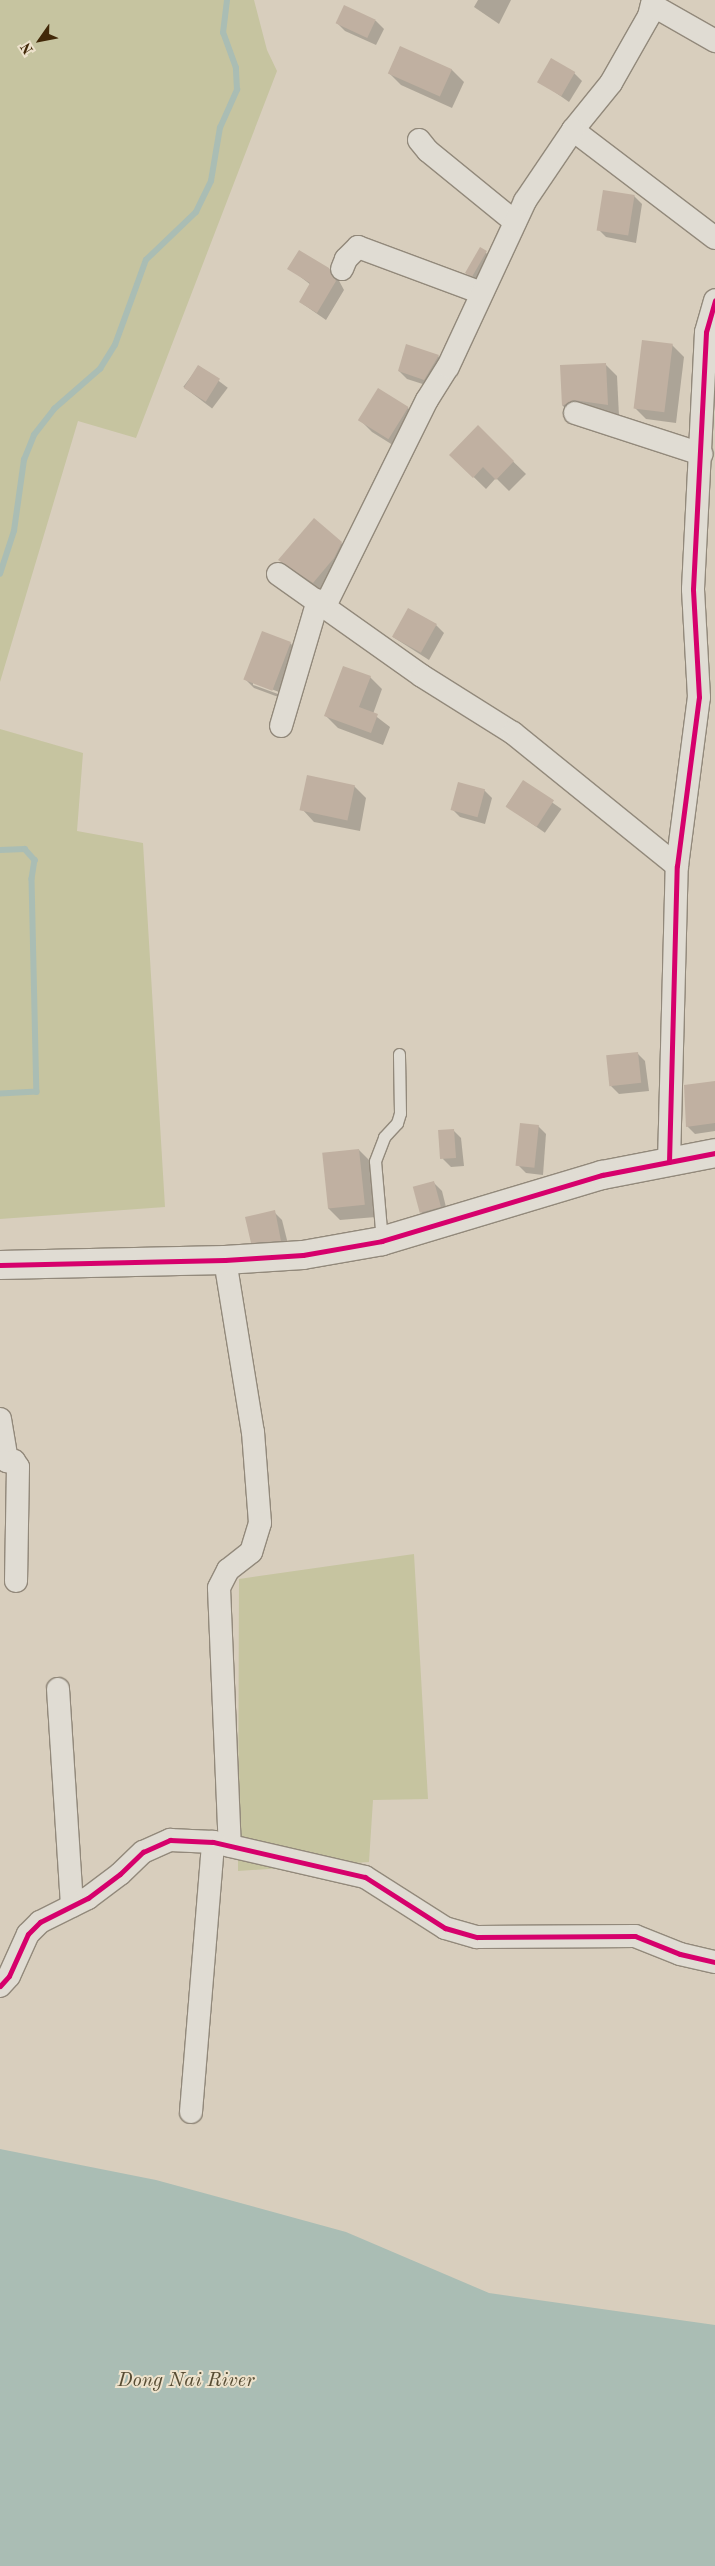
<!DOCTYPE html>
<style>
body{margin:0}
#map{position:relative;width:715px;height:2566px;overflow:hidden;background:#d8cebd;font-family:"Old Standard TT",serif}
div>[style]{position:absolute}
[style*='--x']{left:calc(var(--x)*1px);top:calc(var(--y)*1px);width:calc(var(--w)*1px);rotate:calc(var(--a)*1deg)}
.green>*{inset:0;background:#c6c4a0}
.water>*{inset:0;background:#aabdb4}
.shadow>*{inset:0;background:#0003;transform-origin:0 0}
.stream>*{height:5.5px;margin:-2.75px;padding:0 2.75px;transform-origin:2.75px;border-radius:2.75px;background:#aabdb4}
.building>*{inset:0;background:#c0b0a1;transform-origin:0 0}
.roads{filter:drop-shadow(1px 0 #92897b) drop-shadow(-1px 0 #92897b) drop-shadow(0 1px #92897b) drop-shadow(0 -1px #92897b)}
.lane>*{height:11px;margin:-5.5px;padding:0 5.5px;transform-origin:5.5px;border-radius:5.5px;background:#e0dcd3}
.street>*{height:22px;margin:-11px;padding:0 11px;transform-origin:11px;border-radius:11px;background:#e0dcd3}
.secondary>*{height:28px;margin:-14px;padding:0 14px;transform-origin:14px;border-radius:14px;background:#e0dcd3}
.cycleway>*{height:5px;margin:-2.5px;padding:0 2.5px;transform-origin:2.5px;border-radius:2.5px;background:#d6006c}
span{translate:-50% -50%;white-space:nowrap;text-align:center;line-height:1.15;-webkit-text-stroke:4px #ede2cc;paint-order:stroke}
.water-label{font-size:20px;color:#574c33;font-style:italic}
.north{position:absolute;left:15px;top:15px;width:50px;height:50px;-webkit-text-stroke:4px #ede2cc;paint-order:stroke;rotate:237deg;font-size:14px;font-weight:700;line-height:20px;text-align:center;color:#422909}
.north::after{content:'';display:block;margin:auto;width:18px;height:22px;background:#422909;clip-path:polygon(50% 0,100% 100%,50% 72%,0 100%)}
</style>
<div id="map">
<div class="green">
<div style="clip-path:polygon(0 0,254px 0,267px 50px,277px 71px,136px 438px,78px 421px,0 682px)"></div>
<div style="clip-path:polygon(0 729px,83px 753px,77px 831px,143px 843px,165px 1207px,0 1219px)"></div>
<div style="clip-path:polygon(414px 1554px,428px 1799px,373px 1800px,369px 1862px,238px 1871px,239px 1579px)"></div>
</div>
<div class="water">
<div style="clip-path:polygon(0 2149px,156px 2180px,346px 2232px,489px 2293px,715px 2325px,715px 2566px,0 2566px)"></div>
</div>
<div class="shadow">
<div style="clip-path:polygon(478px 0,511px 0,499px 24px,474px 7px)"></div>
<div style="clip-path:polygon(344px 7px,376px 21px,384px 29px,376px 45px,345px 31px,337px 23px)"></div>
<div style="clip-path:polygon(400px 47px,452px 70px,464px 82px,452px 108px,401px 85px,389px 73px)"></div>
<div style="clip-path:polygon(574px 73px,582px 81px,569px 102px,539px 81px)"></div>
<div style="clip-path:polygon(634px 196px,642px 204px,636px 243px,606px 237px,598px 229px)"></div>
<div style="clip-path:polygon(481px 249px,495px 260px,477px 281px,469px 273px)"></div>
<div style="clip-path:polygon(289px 268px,329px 269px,337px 277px,344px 290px,326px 320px,300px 302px,311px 285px)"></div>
<div style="clip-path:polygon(672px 345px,684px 357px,676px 423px,646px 419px,634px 407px)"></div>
<div style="clip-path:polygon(407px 346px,438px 356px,446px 364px,432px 387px,407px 379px,399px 371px)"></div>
<div style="clip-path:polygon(605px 364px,617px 376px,619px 416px,575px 418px,563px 406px,561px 366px)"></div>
<div style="left:199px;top:366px;width:36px;height:26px;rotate:37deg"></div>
<div style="clip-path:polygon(408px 408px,420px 420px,404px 452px,372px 432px,360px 420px)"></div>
<div style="clip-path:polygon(478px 427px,526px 474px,509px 491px,496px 478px,486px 489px,451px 455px)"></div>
<div style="clip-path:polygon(341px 543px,353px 555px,325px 594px,280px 560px)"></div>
<div style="clip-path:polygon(436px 625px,444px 633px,429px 660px,393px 637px)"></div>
<div style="clip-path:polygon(evenodd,290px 643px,298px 651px,281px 698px,254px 688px,246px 680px,290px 643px,253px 682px,279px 692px,278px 694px,253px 685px,253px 682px)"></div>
<div style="clip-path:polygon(370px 677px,382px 689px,373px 714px,390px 727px,383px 745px,338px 728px,326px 716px)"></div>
<div style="left:523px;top:782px;width:47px;height:29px;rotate:35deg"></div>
<div style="clip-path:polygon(354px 786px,366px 798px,360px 831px,314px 822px,302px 809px)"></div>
<div style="clip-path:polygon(484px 790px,492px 798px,485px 824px,460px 817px,452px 809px)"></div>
<div style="clip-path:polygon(637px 1053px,645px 1061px,649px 1091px,619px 1094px,611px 1086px)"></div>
<div style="clip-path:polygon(715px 1082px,715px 1131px,695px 1134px,687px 1126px)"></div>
<div style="clip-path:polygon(538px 1126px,546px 1134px,543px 1175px,526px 1173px,518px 1165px)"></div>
<div style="clip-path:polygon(453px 1130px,461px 1138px,464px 1166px,451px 1167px,443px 1159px)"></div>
<div style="clip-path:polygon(359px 1150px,371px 1162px,376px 1217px,340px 1220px,328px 1208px)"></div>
<div style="clip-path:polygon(434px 1183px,442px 1191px,448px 1215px,429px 1220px,421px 1212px)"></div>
<div style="clip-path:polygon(274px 1212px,282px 1220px,289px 1248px,260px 1250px,252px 1242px)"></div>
</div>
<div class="stream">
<div style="--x:0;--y:574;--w:45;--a:-72"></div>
<div style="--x:14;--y:531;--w:72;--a:-82"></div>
<div style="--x:24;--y:460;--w:27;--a:-68"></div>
<div style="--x:34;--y:435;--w:33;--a:-52"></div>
<div style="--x:54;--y:409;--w:61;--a:-41"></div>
<div style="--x:100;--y:369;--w:28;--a:-58"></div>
<div style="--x:115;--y:345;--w:90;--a:-70"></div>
<div style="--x:146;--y:260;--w:69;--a:-43.8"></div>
<div style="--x:196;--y:212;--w:34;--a:-64"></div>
<div style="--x:211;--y:181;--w:54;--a:-80.4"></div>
<div style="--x:220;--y:128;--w:42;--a:-65.9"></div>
<div style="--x:237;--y:90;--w:22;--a:-93"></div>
<div style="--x:236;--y:68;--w:37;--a:-110"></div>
<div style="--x:223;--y:33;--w:33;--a:-83"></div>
<div style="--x:0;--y:850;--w:25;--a:-2"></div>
<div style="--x:25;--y:849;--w:15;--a:48"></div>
<div style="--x:35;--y:860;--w:19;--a:99"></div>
<div style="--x:32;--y:879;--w:213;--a:88.7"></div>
<div style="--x:37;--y:1092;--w:37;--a:177"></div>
</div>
<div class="building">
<div style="left:344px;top:5px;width:35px;height:20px;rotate:25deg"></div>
<div style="left:400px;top:46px;width:57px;height:30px;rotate:24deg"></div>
<div style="left:551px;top:58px;width:28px;height:28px;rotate:30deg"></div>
<div style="left:603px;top:190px;width:32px;height:41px;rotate:9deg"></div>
<div style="left:480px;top:247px;width:8px;height:30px;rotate:30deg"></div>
<div style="clip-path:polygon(299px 250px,329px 268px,336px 281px,317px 313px,299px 302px,310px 283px,287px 269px)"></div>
<div style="left:642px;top:340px;width:31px;height:69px;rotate:7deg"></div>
<div style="clip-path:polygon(406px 344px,439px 355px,424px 380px,398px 371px)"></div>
<div style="clip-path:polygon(606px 363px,608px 405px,573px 400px,562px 406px,560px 365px)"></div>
<div style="left:198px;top:365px;width:26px;height:27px;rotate:32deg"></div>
<div style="left:378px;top:388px;width:36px;height:38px;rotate:32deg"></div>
<div style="clip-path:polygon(478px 425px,514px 461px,496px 480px,483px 467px,473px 478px,449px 455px)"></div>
<div style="clip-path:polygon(314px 518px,342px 542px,334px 558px,313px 583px,278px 560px)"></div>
<div style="left:408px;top:608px;width:33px;height:33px;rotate:29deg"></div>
<div style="left:262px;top:631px;width:31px;height:52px;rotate:21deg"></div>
<div style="clip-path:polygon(343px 666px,371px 676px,359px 707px,378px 714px,371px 733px,324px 716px)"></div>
<div style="left:307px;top:775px;width:49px;height:36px;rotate:12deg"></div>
<div style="left:523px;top:780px;width:37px;height:32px;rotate:33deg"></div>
<div style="left:458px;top:782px;width:28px;height:29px;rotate:15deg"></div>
<div style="left:638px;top:1052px;width:31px;height:32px;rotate:84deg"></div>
<div style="clip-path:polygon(715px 1081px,715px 1123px,686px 1127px,684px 1085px)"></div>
<div style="left:520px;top:1123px;width:19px;height:43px;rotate:6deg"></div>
<div style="left:454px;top:1129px;width:29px;height:16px;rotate:86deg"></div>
<div style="left:359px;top:1149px;width:56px;height:37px;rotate:84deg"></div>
<div style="left:434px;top:1181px;width:27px;height:22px;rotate:75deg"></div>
<div style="clip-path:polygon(275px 1210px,281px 1241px,251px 1243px,245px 1217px)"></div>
</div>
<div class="roads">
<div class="lane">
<div style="--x:382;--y:1241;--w:80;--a:-95"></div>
<div style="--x:375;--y:1161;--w:26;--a:-69"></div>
<div style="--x:384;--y:1137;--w:19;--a:-47"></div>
<div style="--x:397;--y:1123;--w:10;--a:-73"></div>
<div style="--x:400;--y:1113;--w:59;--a:-91"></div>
</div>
<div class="street">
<div style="--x:653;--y:0;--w:16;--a:104"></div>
<div style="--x:649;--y:16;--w:77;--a:119.6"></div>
<div style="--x:611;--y:83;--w:60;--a:129"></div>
<div style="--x:573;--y:130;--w:178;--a:37.3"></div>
<div style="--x:652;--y:5;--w:73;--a:29.7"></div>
<div style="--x:419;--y:140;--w:14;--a:51"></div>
<div style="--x:428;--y:151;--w:112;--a:39.2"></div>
<div style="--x:342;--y:269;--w:11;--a:-68"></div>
<div style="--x:346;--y:259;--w:17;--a:-45"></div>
<div style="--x:358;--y:247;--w:132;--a:20.4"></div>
<div style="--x:575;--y:413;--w:133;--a:18"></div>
<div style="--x:278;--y:574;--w:176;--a:35.3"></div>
<div style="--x:422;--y:676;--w:107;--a:32.1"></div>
<div style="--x:513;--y:733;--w:211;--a:39"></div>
<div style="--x:325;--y:606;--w:230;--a:-63.7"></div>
<div style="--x:427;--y:400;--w:39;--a:-58"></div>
<div style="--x:448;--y:367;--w:183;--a:-65.1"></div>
<div style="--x:525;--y:201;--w:86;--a:-55.9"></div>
<div style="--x:281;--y:726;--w:131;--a:-73.6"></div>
<div style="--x:669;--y:1162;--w:296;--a:-88.5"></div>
<div style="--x:677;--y:866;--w:170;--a:-82.6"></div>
<div style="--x:699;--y:697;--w:108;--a:-93.2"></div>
<div style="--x:693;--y:589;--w:257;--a:-87.1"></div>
<div style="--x:706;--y:332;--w:33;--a:-74"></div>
<div style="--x:225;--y:1260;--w:174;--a:80.8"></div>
<div style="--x:253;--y:1432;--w:91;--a:85.6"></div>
<div style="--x:260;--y:1523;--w:30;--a:107"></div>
<div style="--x:251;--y:1552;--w:29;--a:142"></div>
<div style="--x:228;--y:1570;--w:20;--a:117"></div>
<div style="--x:219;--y:1588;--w:258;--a:87.6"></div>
<div style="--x:0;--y:1419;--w:43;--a:80.5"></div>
<div style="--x:7;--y:1461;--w:7;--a:0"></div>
<div style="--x:14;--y:1461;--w:7;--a:56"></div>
<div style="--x:18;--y:1467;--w:114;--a:91"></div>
<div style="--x:58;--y:1689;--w:217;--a:86.3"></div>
<div style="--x:0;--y:1986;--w:13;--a:-48"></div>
<div style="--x:9;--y:1976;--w:46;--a:-65.7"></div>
<div style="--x:28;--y:1934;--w:17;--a:-45"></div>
<div style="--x:40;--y:1922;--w:54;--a:-26.6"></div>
<div style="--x:88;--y:1898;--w:40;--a:-37"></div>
<div style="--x:120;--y:1874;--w:32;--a:-44"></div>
<div style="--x:143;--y:1852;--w:30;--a:-24"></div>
<div style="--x:170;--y:1840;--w:43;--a:2.7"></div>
<div style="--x:213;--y:1842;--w:156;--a:13"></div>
<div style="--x:365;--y:1877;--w:95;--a:32.5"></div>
<div style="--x:445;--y:1928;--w:33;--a:16"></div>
<div style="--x:477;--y:1937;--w:158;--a:-0.4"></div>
<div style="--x:635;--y:1936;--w:48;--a:21.8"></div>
<div style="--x:680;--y:1954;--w:36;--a:13"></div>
<div style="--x:191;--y:2112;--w:271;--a:-85.3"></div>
</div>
<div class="secondary">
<div style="--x:0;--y:1265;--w:225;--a:-1.3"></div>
<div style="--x:225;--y:1260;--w:78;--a:-3.7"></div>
<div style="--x:303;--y:1255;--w:80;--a:-10"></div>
<div style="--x:382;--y:1241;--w:230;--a:-16.7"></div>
<div style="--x:602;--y:1175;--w:115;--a:-11"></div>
</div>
</div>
<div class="cycleway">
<div style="--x:669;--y:1162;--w:296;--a:-88.5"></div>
<div style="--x:677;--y:866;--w:170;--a:-82.6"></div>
<div style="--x:699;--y:697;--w:108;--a:-93.2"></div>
<div style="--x:693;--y:589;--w:257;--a:-87.1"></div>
<div style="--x:706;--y:332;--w:33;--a:-74"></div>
<div style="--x:0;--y:1265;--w:225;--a:-1.3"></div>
<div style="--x:225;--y:1260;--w:78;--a:-3.7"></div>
<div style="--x:303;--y:1255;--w:80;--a:-10"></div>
<div style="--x:382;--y:1241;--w:230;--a:-16.7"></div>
<div style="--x:602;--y:1175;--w:115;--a:-11"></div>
<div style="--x:0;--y:1986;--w:13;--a:-48"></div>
<div style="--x:9;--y:1976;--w:46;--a:-65.7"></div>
<div style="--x:28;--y:1934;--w:17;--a:-45"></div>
<div style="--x:40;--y:1922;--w:54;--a:-26.6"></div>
<div style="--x:88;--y:1898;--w:40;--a:-37"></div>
<div style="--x:120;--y:1874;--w:32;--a:-44"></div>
<div style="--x:143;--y:1852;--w:30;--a:-24"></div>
<div style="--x:170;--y:1840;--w:43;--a:2.7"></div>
<div style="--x:213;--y:1842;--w:156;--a:13"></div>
<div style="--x:365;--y:1877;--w:95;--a:32.5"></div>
<div style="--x:445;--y:1928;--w:33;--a:16"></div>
<div style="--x:477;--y:1937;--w:158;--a:-0.4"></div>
<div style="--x:635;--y:1936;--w:48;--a:21.8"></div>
<div style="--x:680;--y:1954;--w:36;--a:13"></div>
</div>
<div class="water-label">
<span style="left:186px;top:2381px">Dong Nai River</span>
</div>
<div class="north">N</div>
</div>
